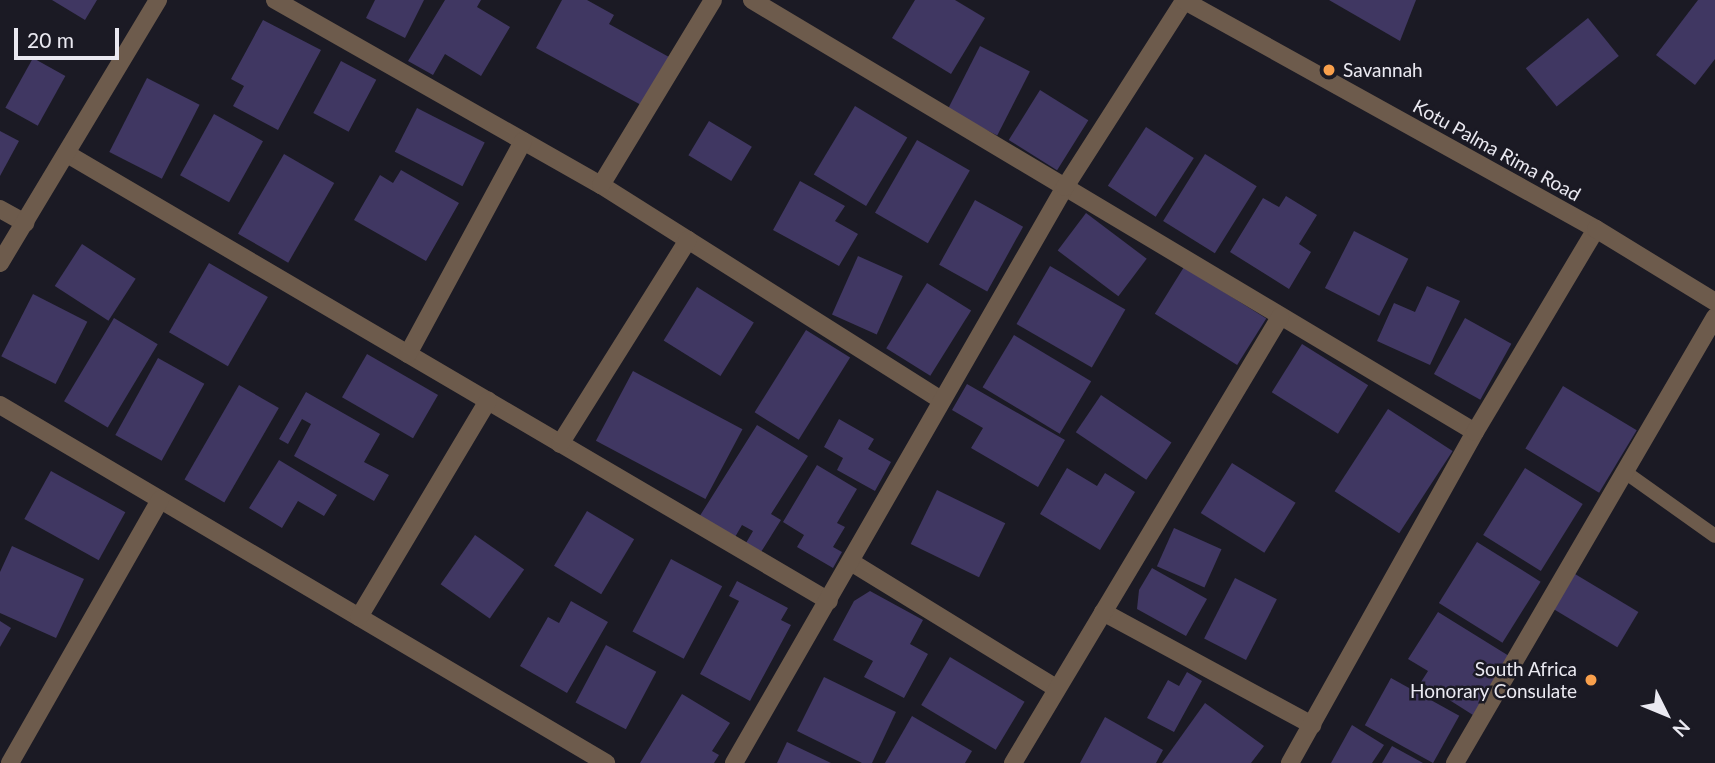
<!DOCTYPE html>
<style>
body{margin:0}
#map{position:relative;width:1715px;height:763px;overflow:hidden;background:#1b1a24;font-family:Lato,sans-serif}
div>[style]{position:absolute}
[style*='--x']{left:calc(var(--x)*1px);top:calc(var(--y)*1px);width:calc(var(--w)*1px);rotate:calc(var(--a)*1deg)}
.building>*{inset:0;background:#403762;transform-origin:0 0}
.service>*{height:14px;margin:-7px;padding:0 7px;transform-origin:7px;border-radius:7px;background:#6d5b4c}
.minor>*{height:18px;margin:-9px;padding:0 9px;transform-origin:9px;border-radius:9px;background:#6d5b4c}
.tertiary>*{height:18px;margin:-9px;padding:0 9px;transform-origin:9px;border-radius:9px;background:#6d5b4c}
.dots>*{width:19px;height:19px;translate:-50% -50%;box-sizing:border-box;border:4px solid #1b1a24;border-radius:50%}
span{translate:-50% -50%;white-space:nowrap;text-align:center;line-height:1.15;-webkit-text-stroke:5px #1b1a24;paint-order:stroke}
.poi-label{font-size:19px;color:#eae9f1}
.left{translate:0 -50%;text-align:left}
.right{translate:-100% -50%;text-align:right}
.street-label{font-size:19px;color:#eae9f1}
.north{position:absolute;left:1631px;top:679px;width:70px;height:70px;-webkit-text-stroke:5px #1b1a24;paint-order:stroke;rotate:133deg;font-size:19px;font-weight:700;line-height:28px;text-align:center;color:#eae9f1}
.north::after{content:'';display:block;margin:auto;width:24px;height:32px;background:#eae9f1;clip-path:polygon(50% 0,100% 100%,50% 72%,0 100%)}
.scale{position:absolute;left:14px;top:28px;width:105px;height:32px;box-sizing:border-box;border:4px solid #eae9f1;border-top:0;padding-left:9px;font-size:21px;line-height:24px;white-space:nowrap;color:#eae9f1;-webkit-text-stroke:5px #1b1a24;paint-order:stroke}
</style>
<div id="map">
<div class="building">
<div style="clip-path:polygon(52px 0,97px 0,85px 20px)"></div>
<div style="clip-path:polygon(375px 0,424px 0,405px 38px,366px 18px)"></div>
<div style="clip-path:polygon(445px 0,481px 0,477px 7px,510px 27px,481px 76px,445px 54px,433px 75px,408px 61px)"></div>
<div style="clip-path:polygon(562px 0,587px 0,614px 15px,609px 24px,669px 57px,643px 106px,536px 48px)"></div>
<div style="clip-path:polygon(915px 0,955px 0,985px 18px,951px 74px,892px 38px)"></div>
<div style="clip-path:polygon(1329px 0,1416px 0,1400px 41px)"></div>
<div style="clip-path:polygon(1698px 0,1715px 0,1715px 59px,1695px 85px,1656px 55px)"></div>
<div style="left:1588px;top:18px;width:49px;height:80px;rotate:51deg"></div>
<div style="clip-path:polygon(263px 20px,321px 50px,278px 130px,233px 106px,244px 86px,231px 79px)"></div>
<div style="left:980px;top:46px;width:56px;height:72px;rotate:27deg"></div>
<div style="left:33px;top:58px;width:37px;height:57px;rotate:29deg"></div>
<div style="left:341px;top:61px;width:40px;height:59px;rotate:28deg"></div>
<div style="left:147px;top:78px;width:59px;height:83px;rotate:27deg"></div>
<div style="left:1040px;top:90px;width:57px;height:59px;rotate:32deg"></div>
<div style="left:855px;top:106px;width:61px;height:80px;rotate:31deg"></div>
<div style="left:417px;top:108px;width:76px;height:49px;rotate:27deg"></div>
<div style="left:214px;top:114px;width:56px;height:70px;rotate:29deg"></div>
<div style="left:709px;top:121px;width:50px;height:40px;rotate:31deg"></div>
<div style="left:1146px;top:127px;width:57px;height:70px;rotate:33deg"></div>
<div style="clip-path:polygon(0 131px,19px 141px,0 176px)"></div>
<div style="left:917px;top:140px;width:61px;height:84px;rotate:30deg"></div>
<div style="left:284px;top:154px;width:58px;height:92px;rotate:30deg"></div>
<div style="left:1205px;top:154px;width:61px;height:79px;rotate:32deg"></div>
<div style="clip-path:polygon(401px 170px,459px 203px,426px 261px,354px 220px,380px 175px,393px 183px)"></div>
<div style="clip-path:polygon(800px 181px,845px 206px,835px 221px,858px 234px,839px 266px,773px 230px)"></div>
<div style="clip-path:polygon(1286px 196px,1317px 215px,1299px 244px,1311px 252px,1289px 289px,1230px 252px,1263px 198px,1279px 207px)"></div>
<div style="left:975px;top:200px;width:55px;height:74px;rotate:29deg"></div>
<div style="left:1086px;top:213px;width:76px;height:47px;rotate:37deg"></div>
<div style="left:1354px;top:231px;width:61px;height:64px;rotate:27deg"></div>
<div style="left:82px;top:244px;width:64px;height:50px;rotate:33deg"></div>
<div style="left:858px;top:256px;width:49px;height:64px;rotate:24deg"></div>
<div style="left:209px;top:263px;width:68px;height:80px;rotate:30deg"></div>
<div style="left:1050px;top:266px;width:87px;height:67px;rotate:30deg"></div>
<div style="left:1184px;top:267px;width:97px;height:55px;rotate:32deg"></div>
<div style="left:927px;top:283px;width:52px;height:77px;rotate:32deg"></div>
<div style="clip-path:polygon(1427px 286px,1460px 301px,1430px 365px,1377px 341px,1394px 303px,1415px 312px)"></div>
<div style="left:697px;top:287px;width:67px;height:63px;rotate:32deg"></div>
<div style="left:33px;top:294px;width:61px;height:70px;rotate:27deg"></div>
<div style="left:114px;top:318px;width:51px;height:97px;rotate:31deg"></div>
<div style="left:1465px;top:318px;width:53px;height:64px;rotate:29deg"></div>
<div style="left:806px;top:330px;width:52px;height:97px;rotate:32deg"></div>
<div style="left:1014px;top:335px;width:90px;height:61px;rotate:31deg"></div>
<div style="left:1302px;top:344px;width:78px;height:57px;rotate:32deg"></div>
<div style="left:367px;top:354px;width:82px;height:50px;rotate:30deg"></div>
<div style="left:158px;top:358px;width:53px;height:88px;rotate:29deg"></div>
<div style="left:633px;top:371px;width:124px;height:79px;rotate:28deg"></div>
<div style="clip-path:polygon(967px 384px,1065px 440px,1038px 487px,971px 448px,983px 428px,952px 410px)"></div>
<div style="left:239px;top:385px;width:46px;height:109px;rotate:30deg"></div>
<div style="left:1563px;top:386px;width:86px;height:73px;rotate:31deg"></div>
<div style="clip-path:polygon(306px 392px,380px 434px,364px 462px,389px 475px,374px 501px,294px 456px,311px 424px,302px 419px,288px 444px,279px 439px)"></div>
<div style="left:1101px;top:395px;width:85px;height:45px;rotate:34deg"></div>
<div style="left:1388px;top:409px;width:77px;height:98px;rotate:33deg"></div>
<div style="clip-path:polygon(839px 419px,874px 439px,868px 449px,891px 462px,875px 491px,837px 470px,843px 458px,824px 447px)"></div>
<div style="clip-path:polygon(757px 425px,808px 456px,771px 514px,781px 520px,761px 552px,746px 543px,753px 531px,742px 525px,731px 544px,696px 522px)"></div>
<div style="clip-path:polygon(279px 460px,337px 495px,324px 516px,298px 501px,282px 528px,249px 508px)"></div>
<div style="left:1232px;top:463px;width:75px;height:59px;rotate:32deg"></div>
<div style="clip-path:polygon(817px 465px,857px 489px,837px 523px,845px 527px,833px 547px,842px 552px,833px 568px,797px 547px,804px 535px,783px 522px)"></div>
<div style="clip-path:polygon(1067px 468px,1097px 486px,1105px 473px,1135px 492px,1100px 550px,1040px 514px)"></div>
<div style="left:1525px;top:468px;width:68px;height:79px;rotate:32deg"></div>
<div style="left:51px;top:471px;width:85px;height:55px;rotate:29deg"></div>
<div style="left:937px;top:490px;width:76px;height:60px;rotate:26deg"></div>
<div style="left:587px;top:511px;width:55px;height:64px;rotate:31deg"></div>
<div style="left:1174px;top:528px;width:52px;height:42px;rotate:24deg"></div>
<div style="left:475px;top:535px;width:60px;height:60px;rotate:35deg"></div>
<div style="left:1477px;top:542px;width:75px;height:72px;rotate:32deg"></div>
<div style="clip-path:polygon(12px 546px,84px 579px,56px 638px,0 613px,0 572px)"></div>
<div style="left:671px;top:559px;width:58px;height:82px;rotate:28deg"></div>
<div style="clip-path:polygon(1152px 568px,1207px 599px,1186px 636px,1137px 609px,1139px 590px)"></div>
<div style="left:1575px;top:574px;width:74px;height:41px;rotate:31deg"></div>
<div style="left:1235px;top:578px;width:47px;height:68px;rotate:27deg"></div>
<div style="clip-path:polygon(737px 581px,788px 608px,781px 620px,791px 625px,750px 701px,700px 674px,739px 601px,729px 596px)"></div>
<div style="clip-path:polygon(870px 591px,923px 620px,910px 644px,928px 654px,904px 698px,864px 677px,873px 661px,833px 640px,854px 601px)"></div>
<div style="clip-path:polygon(571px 601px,608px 622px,567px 693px,520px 666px,548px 617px,559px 623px)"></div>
<div style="clip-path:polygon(1438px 612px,1509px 656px,1473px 715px,1421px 682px,1428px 671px,1408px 659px)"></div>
<div style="clip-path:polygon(0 621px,11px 628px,0 647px)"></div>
<div style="left:606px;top:645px;width:57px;height:65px;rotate:28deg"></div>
<div style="left:950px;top:657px;width:87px;height:56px;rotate:31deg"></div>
<div style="clip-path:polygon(1187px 672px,1202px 681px,1174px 732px,1147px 718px,1168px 680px,1179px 686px)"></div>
<div style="clip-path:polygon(824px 677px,896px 712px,872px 763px,862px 763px,797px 731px)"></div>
<div style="left:1391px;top:678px;width:78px;height:54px;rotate:29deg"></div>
<div style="clip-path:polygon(682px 694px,730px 723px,712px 751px,719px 755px,714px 763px,640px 763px)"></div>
<div style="clip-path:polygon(1205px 703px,1264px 746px,1251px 763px,1162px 763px)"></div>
<div style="clip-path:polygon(912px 716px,972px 751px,965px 763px,885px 763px)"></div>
<div style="clip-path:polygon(1105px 717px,1163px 750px,1156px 763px,1080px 763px)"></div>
<div style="clip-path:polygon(1352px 725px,1384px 745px,1372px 763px,1331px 763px)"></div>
<div style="clip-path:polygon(787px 742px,831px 763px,777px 763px)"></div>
<div style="clip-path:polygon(1392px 746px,1423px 763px,1382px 763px)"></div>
</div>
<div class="service">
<div style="--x:1625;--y:472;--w:110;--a:35.4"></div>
</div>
<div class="minor">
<div style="--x:275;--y:0;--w:375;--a:29.6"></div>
<div style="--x:601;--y:185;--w:402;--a:32.3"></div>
<div style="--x:752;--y:0;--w:842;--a:30.86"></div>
<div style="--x:69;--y:155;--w:881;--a:30.41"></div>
<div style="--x:601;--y:185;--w:216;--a:-58.8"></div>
<div style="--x:0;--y:209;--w:29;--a:29"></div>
<div style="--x:0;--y:263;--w:307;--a:-59"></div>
<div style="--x:408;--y:354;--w:242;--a:-61.6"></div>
<div style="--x:0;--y:405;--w:704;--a:30.57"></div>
<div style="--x:560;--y:444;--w:241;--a:-57.9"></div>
<div style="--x:851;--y:562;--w:241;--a:31.6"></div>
<div style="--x:1103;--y:612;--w:238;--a:28.4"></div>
<div style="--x:359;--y:617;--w:252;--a:-59.2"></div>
<div style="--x:10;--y:763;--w:303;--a:-60.3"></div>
<div style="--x:734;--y:763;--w:664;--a:-60.12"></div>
<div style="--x:1065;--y:187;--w:221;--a:-57.4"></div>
<div style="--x:1013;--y:763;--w:520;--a:-59.09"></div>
<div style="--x:1290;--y:763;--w:379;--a:-60.8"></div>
<div style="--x:1475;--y:432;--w:236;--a:-59.2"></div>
<div style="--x:1455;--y:763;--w:516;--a:-59.76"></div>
</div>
<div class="tertiary">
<div style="--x:1183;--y:0;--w:472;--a:29"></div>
<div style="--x:1596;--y:229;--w:140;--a:31.5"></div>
</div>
<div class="dots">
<div style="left:1329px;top:70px;background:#f9a04c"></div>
<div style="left:1591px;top:680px;background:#f9a04c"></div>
</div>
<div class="poi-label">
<span class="left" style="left:1343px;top:70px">Savannah</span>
<span class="right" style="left:1577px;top:680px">South Africa<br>Honorary Consulate</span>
</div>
<div class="street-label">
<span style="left:1497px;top:150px;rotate:29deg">Kotu Palma Rima Road</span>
</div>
<div class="north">N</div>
<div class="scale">20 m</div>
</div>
